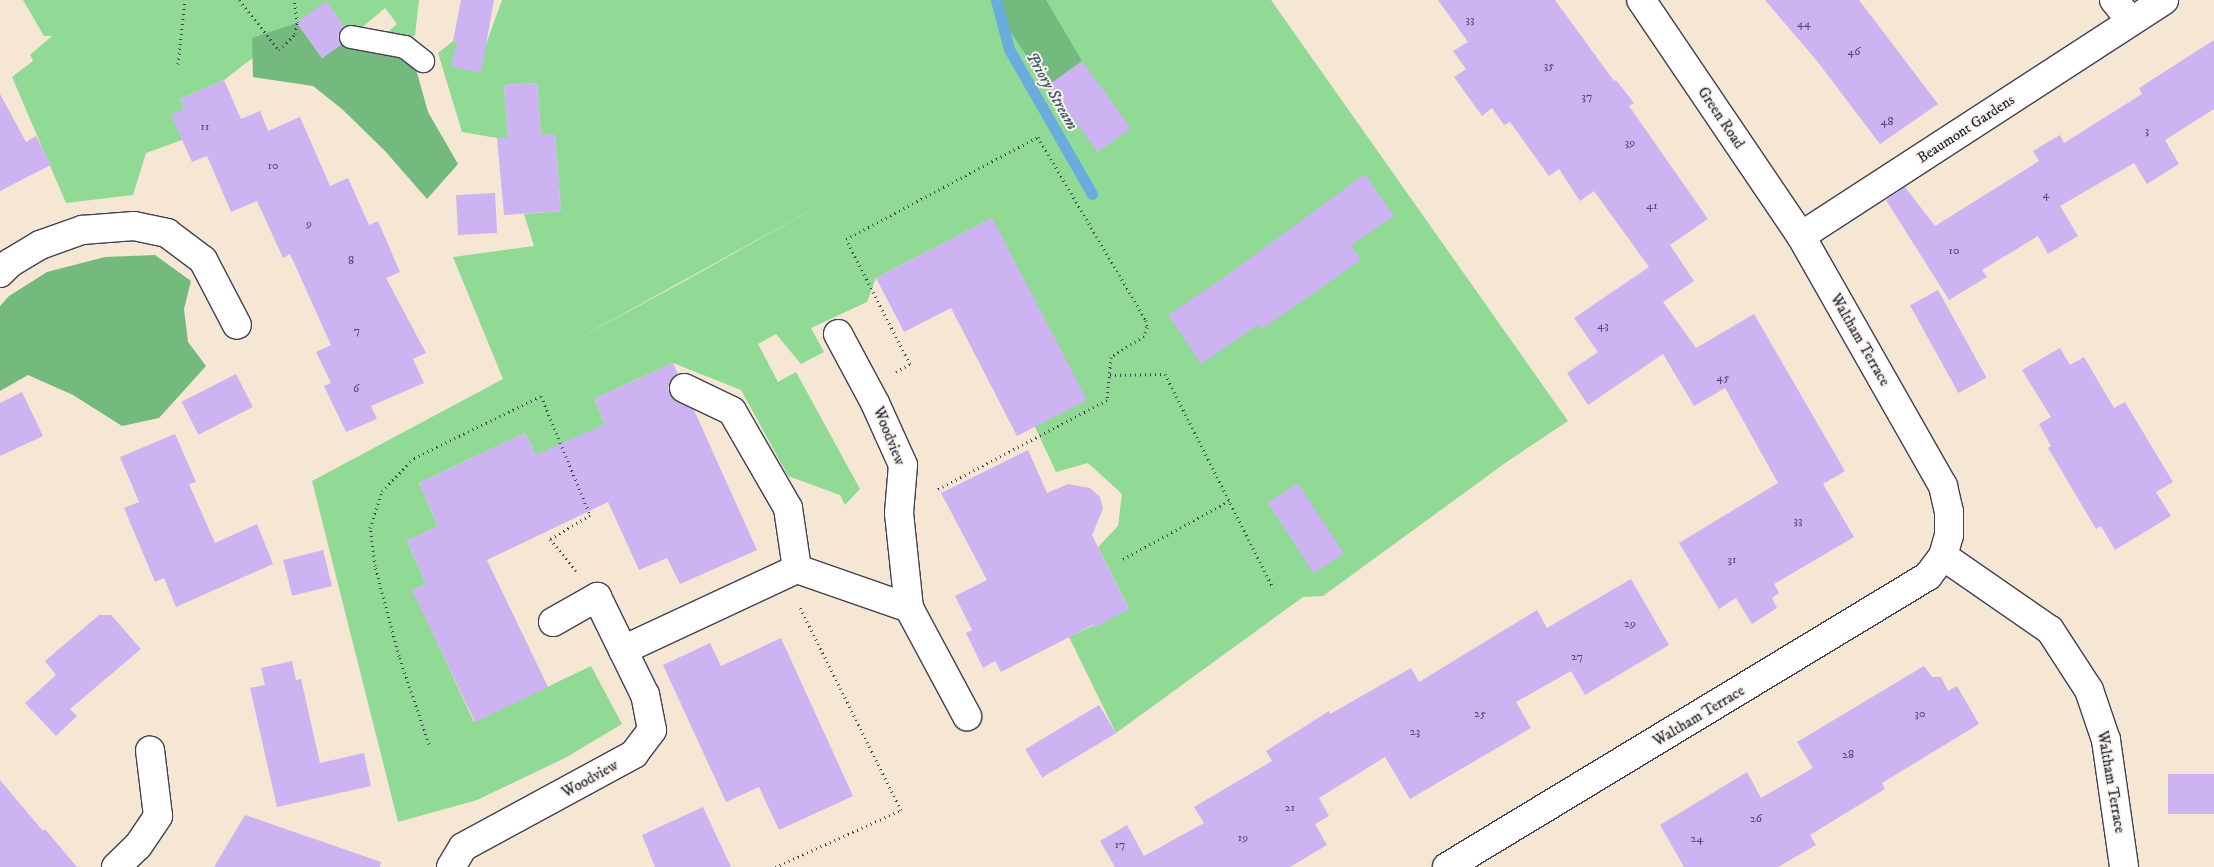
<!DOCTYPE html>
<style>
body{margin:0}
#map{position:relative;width:2214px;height:867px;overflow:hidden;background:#f5e7d3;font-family:"IM FELL DW Pica",serif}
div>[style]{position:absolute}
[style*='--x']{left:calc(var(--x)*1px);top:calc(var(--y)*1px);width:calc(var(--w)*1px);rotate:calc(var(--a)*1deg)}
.green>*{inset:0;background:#90da96}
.forest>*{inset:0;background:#74ba7f}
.stream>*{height:11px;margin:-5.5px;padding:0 5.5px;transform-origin:5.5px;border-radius:5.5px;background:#6aacde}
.building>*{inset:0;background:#ceb3f2;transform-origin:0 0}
.path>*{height:3px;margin-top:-1.5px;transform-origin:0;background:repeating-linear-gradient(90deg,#424052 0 1px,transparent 0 5px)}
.roads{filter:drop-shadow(1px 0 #424052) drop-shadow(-1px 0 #424052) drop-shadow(0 1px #424052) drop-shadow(0 -1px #424052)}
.lane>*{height:22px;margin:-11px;padding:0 11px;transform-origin:11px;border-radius:11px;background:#fff}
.street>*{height:28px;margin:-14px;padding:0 14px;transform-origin:14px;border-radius:14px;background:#fff}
span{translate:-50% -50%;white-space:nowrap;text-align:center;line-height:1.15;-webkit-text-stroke:4px #f7f3e8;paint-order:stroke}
.number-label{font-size:12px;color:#4d4669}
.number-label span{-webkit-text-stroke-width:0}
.street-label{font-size:15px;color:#22223b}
.water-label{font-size:16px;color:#3b5274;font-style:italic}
</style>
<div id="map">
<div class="green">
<div style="clip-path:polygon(23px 0,419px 0,415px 36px,382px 37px,397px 24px,385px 8px,351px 37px,326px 2px,224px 80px,180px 99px,184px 109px,182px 140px,146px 153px,133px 195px,66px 203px,12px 77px,33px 61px,30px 55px,52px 36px,44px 36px)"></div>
<div style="clip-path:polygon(evenodd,502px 0,990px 0,994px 6px,997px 0,1271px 0,1568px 421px,1508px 461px,1323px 596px,1303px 597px,1116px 733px,1069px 637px,1129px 609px,1098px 547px,1118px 526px,1122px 494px,1088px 463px,1056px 472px,1035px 427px,992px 218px,876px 278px,867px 302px,811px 328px,824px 352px,801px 364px,776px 334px,758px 344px,778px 382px,796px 372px,860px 489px,845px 505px,840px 495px,788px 476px,741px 390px,673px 363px,594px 399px,605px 424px,568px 521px,525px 433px,419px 483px,438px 526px,407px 541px,426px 584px,413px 590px,474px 722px,591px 666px,622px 724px,565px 758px,477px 800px,398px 822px,312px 481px,503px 379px,453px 257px,534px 246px,524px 214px,561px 211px,555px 135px,541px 135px,537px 83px,504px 85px,508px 138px,497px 138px,462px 132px,438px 53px,453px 41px,485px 47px,502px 0,833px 198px,681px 283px,570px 343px,833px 198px)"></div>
</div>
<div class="forest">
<div style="clip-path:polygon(990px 0,1046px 0,1082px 61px,1049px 85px,1044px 83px)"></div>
<div style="clip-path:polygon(297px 23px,322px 58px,351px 37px,402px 52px,416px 69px,428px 112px,458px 164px,427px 199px,385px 151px,342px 109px,313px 86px,253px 77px,252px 38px)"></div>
<div style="clip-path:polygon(155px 255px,191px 281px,184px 309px,188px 342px,206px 366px,159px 418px,122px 426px,73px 395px,28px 375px,0 391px,0 306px,9px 296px,47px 272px,105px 257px)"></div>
</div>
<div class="stream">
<div style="--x:996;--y:0;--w:51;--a:75.1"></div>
<div style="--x:1009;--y:49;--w:167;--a:60.2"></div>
</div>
<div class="building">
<div style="clip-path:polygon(461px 0,494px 0,481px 73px,451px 66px,457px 42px,453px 41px)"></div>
<div style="clip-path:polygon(1438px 0,1555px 0,1614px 81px,1616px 80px,1634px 103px,1629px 106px,1708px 219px,1670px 245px,1694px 281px,1663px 302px,1696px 348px,1754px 314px,1845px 471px,1823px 484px,1854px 537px,1774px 584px,1779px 593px,1772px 598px,1777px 608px,1752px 624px,1736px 598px,1719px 609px,1679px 543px,1778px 483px,1725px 388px,1694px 406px,1663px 354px,1588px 405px,1567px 373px,1598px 352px,1574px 318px,1649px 267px,1594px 191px,1580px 201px,1559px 169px,1549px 176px,1510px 122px,1504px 125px,1492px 108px,1482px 116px,1454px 77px,1466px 69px,1453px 51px,1468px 42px)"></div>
<div style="clip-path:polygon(1765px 0,1859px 0,1938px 104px,1880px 144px,1817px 61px)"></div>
<div style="clip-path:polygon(326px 1px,344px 26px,338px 35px,341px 45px,322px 58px,297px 23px)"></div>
<div style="clip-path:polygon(2214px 40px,2214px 109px,2165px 140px,2179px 164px,2147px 184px,2134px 163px,2060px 206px,2078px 236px,2048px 254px,2038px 236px,1982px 270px,1987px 277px,1949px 300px,1886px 200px,1905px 187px,1935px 226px,2039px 161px,2033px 151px,2060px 135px,2064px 143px,2142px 94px,2139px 88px)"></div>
<div style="left:1082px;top:61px;width:83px;height:41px;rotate:54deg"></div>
<div style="clip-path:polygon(224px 80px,241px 119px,260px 111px,268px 131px,300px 117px,330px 186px,348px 178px,369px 225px,378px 221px,400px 272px,386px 278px,426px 353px,413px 359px,424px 383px,371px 406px,377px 419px,346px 432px,324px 386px,331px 383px,316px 352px,331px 345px,290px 254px,283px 258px,257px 201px,231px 212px,207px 156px,192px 162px,171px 115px,184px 109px,180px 99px)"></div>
<div style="clip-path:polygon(537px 83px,541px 135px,555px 134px,561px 211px,504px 215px,497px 138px,508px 138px,504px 85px)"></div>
<div style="clip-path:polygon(0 94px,26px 142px,36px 136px,51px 165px,0 191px)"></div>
<div style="clip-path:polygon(1365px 174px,1394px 216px,1351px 245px,1361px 260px,1262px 329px,1258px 325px,1201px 364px,1168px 315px,1226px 276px)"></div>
<div style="left:495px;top:193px;width:40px;height:39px;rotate:87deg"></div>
<div style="clip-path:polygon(992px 218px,1087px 400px,1017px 436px,951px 308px,904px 332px,876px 278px)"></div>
<div style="left:1938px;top:290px;width:100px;height:32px;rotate:61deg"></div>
<div style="clip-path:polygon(2060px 348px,2070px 365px,2084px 357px,2114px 408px,2125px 402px,2173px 482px,2156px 492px,2171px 516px,2115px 550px,2101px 526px,2096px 529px,2048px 448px,2051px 446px,2039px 424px,2051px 417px,2022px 370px)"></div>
<div style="clip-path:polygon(673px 363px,678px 374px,670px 382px,668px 389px,671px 396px,694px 410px,757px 550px,680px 584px,667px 558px,639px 570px,608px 502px,487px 560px,548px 687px,475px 722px,412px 590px,426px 584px,407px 541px,438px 526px,419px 483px,525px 433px,536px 455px,605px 424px,594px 399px)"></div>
<div style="left:236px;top:374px;width:37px;height:61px;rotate:63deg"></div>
<div style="clip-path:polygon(22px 392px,43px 436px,0 456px,0 403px)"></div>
<div style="clip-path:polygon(175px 434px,196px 482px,189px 484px,215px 543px,257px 524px,273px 564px,176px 607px,164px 578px,155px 582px,124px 508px,139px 502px,120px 457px)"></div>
<div style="clip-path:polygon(1028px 450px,1047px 493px,1068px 484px,1090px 488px,1100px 497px,1103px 509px,1092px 535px,1129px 609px,1094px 628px,1093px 625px,1001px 672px,995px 661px,983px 668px,966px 633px,972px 630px,955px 596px,987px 580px,941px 493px)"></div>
<div style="left:1298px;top:483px;width:84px;height:36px;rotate:57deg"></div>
<div style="left:323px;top:550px;width:37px;height:41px;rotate:76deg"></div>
<div style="clip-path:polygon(1631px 579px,1669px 645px,1585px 695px,1571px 671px,1516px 702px,1531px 728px,1410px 799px,1385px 757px,1319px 798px,1329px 816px,1315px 824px,1327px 845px,1290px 867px,1115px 867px,1100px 841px,1127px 825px,1144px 856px,1204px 823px,1194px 807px,1272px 761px,1266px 751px,1329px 711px,1330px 714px,1411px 668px,1419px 682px,1537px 610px,1547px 628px)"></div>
<div style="clip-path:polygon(99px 615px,111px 615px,141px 649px,70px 709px,77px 716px,56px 736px,25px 703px,56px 675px,45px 661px)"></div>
<div style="clip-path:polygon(781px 638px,853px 796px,779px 830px,759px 787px,726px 802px,663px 665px,710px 643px,721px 666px)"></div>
<div style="clip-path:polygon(292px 661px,296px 680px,301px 679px,320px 763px,364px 753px,371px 786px,277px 807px,250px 688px,265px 685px,261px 668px)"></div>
<div style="clip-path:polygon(1924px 666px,1932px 677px,1941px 677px,1948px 691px,1957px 686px,1979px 724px,1882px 783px,1885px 789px,1810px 835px,1816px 845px,1778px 867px,1684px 867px,1660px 825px,1747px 772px,1761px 798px,1813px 768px,1797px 742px)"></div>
<div style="left:1099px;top:705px;width:33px;height:86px;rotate:59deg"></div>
<div style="left:2214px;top:774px;width:40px;height:46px;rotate:90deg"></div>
<div style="clip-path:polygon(0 780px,43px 831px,45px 829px,77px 867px,0 867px)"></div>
<div style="clip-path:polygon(703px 807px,731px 867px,655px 867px,642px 835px)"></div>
<div style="clip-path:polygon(245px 815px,381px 862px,380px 867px,214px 867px)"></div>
</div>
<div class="path">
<div style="--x:239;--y:0;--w:64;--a:51.3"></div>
<div style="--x:279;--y:50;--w:23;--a:-45"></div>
<div style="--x:295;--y:34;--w:11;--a:-80"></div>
<div style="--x:297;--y:23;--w:23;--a:-97"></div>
<div style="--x:178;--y:64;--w:64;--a:-83.8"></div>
<div style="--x:896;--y:372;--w:16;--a:-30"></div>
<div style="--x:910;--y:364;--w:140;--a:-117.1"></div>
<div style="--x:846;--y:239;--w:217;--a:-28"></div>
<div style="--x:1038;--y:137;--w:212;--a:59.5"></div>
<div style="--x:1146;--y:320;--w:7;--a:82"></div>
<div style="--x:1147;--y:327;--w:9;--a:108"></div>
<div style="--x:1144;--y:336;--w:39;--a:148"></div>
<div style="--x:1111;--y:357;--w:43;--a:95.3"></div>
<div style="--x:1107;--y:400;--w:193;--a:152.2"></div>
<div style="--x:1110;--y:375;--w:55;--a:-1"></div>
<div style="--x:1165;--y:374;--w:240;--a:63.2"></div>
<div style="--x:1123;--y:559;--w:121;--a:-28.7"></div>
<div style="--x:429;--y:744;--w:93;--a:-108.8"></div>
<div style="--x:399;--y:656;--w:93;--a:-104.9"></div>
<div style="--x:375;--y:566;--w:38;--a:-97"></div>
<div style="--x:370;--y:528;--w:39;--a:-72"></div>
<div style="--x:382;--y:491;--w:46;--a:-45.9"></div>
<div style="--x:414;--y:458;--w:141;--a:-26"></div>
<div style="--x:541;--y:396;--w:129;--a:67.6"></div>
<div style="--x:590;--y:515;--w:47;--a:149"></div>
<div style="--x:550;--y:539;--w:41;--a:50.9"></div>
<div style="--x:775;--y:867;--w:138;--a:-24.3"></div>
<div style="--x:901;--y:810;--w:227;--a:-116.5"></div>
</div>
<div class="roads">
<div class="lane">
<div style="--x:351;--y:37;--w:55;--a:10.5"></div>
<div style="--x:405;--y:47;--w:23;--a:38"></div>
</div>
<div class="street">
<div style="--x:2114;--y:0;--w:27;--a:51"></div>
<div style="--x:1801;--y:236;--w:433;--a:-33"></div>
<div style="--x:0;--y:273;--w:14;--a:-45"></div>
<div style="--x:10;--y:263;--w:35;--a:-31"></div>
<div style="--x:40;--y:245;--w:45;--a:-19.7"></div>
<div style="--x:82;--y:230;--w:52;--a:-4.4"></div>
<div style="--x:134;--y:226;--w:34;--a:12"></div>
<div style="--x:167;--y:233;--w:45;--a:36.9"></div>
<div style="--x:203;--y:260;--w:73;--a:62.4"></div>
<div style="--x:838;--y:334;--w:78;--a:61.8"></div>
<div style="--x:875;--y:403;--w:68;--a:65.7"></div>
<div style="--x:903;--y:465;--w:48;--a:94.8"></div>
<div style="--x:899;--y:513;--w:96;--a:84"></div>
<div style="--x:909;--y:608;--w:123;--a:61.8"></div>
<div style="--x:684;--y:388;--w:53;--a:25.6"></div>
<div style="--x:732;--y:411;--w:112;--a:60"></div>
<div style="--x:788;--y:508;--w:62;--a:81.6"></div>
<div style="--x:1943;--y:556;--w:130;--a:34.7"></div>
<div style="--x:2050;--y:630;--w:72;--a:57"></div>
<div style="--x:2089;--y:690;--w:53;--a:71.2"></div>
<div style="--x:2106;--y:740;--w:128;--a:81.9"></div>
<div style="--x:553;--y:622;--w:51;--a:-29.6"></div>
<div style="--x:597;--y:597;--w:59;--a:63.9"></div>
<div style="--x:116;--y:867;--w:30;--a:-44"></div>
<div style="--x:138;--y:846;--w:36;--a:-56"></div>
<div style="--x:158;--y:816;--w:66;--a:-96.9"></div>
<div style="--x:451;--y:867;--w:23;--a:-59"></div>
<div style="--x:463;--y:847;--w:195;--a:-28.5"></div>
<div style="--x:634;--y:754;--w:30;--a:-53"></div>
<div style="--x:652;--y:730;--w:36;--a:-101"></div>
<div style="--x:645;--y:695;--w:50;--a:-116.1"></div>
<div style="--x:623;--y:650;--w:192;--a:-25"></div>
<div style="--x:797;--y:569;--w:119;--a:19.2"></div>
<div style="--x:1447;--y:867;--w:562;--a:-31.17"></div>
<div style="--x:1928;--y:576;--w:25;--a:-53"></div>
<div style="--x:1943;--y:556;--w:22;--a:-74"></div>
<div style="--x:1949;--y:535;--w:23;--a:-90"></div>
<div style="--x:1949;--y:512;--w:27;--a:-103"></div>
<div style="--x:1943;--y:486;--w:288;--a:-119.6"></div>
<div style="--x:1801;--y:236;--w:285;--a:-124.1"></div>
</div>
</div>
<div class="number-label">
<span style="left:1470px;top:20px">33</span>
<span style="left:1804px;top:24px">44</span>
<span style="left:1854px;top:52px">46</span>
<span style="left:1549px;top:66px">35</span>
<span style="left:1587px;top:97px">37</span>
<span style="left:1887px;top:122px">48</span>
<span style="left:205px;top:127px">11</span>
<span style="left:2147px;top:131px">3</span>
<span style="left:1630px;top:143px">39</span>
<span style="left:273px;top:166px">10</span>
<span style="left:2046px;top:195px">4</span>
<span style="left:1652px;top:206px">41</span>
<span style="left:309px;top:224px">9</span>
<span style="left:1954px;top:251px">10</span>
<span style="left:351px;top:261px">8</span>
<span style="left:1603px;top:326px">43</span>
<span style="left:357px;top:331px">7</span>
<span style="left:1723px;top:378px">45</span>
<span style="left:356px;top:389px">6</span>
<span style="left:1798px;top:521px">33</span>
<span style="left:1732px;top:560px">31</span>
<span style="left:1630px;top:624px">29</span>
<span style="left:1577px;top:657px">27</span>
<span style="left:1480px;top:714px">25</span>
<span style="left:1920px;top:714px">30</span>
<span style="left:1415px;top:732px">23</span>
<span style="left:1848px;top:755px">28</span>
<span style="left:1290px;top:808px">21</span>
<span style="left:1756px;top:819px">26</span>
<span style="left:1243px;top:838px">19</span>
<span style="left:1697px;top:839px">24</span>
<span style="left:1120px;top:845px">17</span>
</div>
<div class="street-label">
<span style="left:1721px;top:118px;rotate:56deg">Green Road</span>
<span style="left:1966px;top:129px;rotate:-33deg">Beaumont Gardens</span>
<span style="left:1860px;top:340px;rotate:60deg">Waltham Terrace</span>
<span style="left:889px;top:436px;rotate:68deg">Woodview</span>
<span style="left:1699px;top:716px;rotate:-31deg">Waltham Terrace</span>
<span style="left:590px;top:779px;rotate:-29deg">Woodview</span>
<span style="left:2111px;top:782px;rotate:80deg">Waltham Terrace</span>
</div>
<div class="water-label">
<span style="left:1052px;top:91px;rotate:60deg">Priory Stream</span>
</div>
</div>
